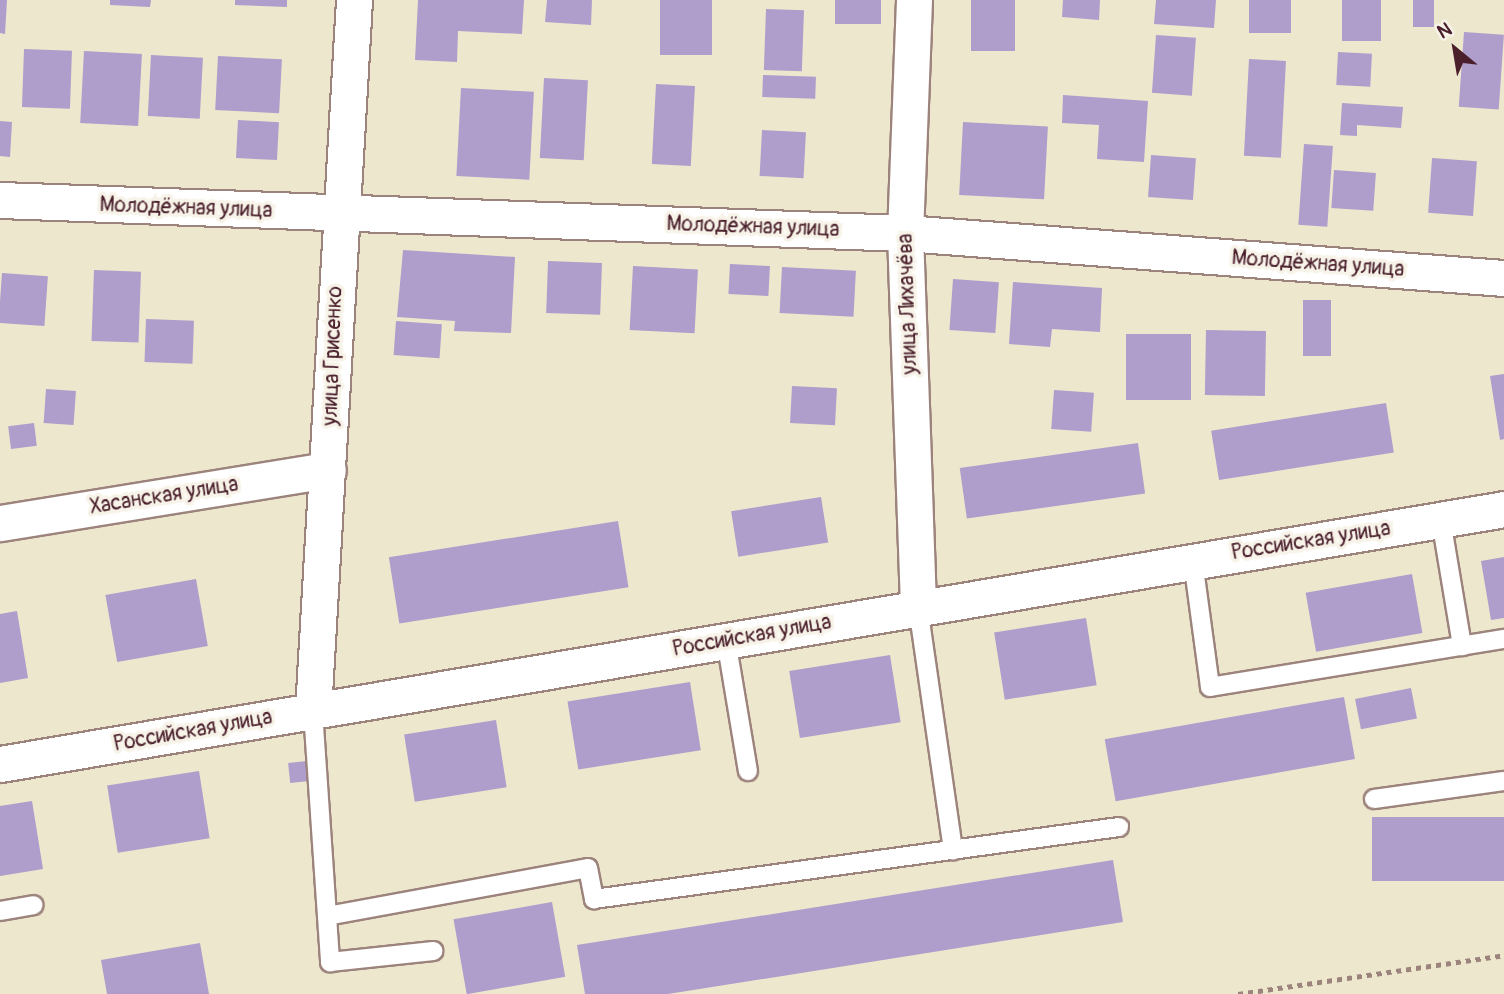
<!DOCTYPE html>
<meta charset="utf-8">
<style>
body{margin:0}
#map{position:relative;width:1504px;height:994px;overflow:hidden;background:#ede7cd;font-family:Pangolin,sans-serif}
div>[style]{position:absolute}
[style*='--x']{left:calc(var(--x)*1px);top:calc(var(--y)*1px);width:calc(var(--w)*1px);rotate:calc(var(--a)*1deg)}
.building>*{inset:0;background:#af9dcc;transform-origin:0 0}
.path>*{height:4.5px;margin-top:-2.25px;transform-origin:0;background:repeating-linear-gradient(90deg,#9c837c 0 5px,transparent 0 10px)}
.roads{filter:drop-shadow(2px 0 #9c837c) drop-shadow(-2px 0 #9c837c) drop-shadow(0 2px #9c837c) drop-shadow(0 -2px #9c837c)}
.service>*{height:18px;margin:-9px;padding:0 9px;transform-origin:9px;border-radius:9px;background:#fff}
.minor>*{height:35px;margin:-17.5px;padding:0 17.5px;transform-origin:17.5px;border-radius:17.5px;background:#fff}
span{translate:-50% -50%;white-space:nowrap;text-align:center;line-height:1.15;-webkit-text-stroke:7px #f7f3e8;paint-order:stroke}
.street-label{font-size:21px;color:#4a1f2b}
.north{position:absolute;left:1420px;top:14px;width:70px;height:70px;-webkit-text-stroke:5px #f7f3e8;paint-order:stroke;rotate:330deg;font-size:19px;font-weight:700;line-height:28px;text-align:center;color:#4a1f2b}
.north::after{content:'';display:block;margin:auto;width:24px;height:32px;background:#4a1f2b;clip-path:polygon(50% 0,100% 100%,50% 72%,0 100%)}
</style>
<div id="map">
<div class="building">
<div style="clip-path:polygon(0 0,7px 0,5px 34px,0 33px)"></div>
<div style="clip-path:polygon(110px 0,151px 0,150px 7px,110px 5px)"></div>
<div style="clip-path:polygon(235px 0,287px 0,287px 7px,235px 5px)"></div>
<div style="clip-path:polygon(418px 0,524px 0,522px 34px,458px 31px,457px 62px,415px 60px)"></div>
<div style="clip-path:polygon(547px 0,592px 0,591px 25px,545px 22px)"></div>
<div style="left:660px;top:0;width:52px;height:55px"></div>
<div style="left:835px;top:0;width:46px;height:24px"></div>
<div style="left:971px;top:0;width:44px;height:51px"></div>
<div style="clip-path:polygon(1063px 0,1100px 0,1099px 20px,1062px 17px)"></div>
<div style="clip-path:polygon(1156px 0,1216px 0,1214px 28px,1154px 24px)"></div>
<div style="left:1249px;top:0;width:42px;height:33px"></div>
<div style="left:1342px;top:0;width:39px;height:41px"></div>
<div style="left:1413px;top:0;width:21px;height:27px"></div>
<div style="left:766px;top:9px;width:38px;height:61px;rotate:2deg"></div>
<div style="left:1464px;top:32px;width:40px;height:75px;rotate:4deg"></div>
<div style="left:1156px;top:35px;width:40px;height:58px;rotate:4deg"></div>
<div style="left:24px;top:49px;width:48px;height:58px;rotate:2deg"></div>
<div style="left:84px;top:51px;width:58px;height:72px;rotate:3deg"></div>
<div style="left:1338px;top:52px;width:34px;height:33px;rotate:3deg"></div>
<div style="left:151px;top:55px;width:52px;height:61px;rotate:3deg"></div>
<div style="left:218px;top:56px;width:64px;height:54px;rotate:3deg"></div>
<div style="left:1249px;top:59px;width:37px;height:97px;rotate:3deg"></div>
<div style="left:763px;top:75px;width:53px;height:22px;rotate:2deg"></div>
<div style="left:544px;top:78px;width:44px;height:80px;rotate:3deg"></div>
<div style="left:656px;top:84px;width:39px;height:80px;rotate:3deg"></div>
<div style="left:461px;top:88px;width:73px;height:88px;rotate:3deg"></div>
<div style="clip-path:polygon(1063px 95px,1148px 101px,1144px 162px,1097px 159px,1099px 125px,1062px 123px)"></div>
<div style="clip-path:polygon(1342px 103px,1403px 107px,1401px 128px,1357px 125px,1357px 136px,1340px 135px)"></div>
<div style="left:238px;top:120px;width:41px;height:38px;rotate:3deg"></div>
<div style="clip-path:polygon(0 121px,12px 122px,10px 157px,0 156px)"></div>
<div style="left:963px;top:122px;width:85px;height:73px;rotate:3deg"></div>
<div style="left:762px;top:130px;width:44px;height:46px;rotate:3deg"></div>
<div style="left:1304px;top:144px;width:29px;height:81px;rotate:4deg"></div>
<div style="left:1151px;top:155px;width:45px;height:42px;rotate:4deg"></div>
<div style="left:1432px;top:158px;width:45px;height:55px;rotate:4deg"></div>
<div style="left:1334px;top:170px;width:42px;height:38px;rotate:4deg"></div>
<div style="clip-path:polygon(403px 250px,515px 257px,511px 333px,454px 331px,455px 321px,397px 317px)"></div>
<div style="left:548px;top:261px;width:54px;height:52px;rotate:2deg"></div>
<div style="left:730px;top:264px;width:40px;height:30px;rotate:3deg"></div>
<div style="left:633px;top:266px;width:65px;height:64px;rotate:3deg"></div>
<div style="left:782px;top:267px;width:74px;height:46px;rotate:3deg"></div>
<div style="left:94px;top:270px;width:47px;height:71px;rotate:2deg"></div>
<div style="left:2px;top:273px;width:46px;height:50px;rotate:4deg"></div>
<div style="left:953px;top:279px;width:46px;height:51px;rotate:4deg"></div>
<div style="clip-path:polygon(1013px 282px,1102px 288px,1100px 332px,1052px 329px,1050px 347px,1009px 344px)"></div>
<div style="left:1303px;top:300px;width:28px;height:56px"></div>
<div style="left:146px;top:319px;width:48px;height:43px;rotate:2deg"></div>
<div style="left:396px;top:321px;width:46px;height:34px;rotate:4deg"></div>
<div style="left:1206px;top:330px;width:60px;height:65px;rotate:1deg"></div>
<div style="left:1126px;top:334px;width:65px;height:66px"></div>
<div style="clip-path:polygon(1504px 374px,1504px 439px,1500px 440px,1490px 376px)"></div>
<div style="left:792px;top:386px;width:45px;height:37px;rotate:3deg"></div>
<div style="left:46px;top:389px;width:30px;height:34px;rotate:4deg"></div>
<div style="left:1054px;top:390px;width:40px;height:39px;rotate:4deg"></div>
<div style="left:1386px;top:403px;width:50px;height:177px;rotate:81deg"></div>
<div style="left:34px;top:423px;width:23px;height:26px;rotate:83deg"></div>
<div style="left:1138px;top:443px;width:51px;height:180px;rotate:82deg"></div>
<div style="left:821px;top:497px;width:46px;height:91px;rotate:81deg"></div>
<div style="left:618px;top:521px;width:67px;height:232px;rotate:81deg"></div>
<div style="clip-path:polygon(1504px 557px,1504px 618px,1491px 620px,1481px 561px)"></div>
<div style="left:1412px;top:574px;width:60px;height:108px;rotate:80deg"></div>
<div style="left:196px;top:579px;width:68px;height:92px;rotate:80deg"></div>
<div style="clip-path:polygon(17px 611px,28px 678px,0 683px,0 614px)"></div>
<div style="left:1086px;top:618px;width:68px;height:93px;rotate:81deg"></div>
<div style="left:890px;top:655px;width:68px;height:102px;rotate:81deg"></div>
<div style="left:690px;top:682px;width:69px;height:124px;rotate:81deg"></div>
<div style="left:1411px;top:688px;width:31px;height:57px;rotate:79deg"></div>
<div style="left:1344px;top:697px;width:63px;height:243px;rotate:80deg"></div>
<div style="left:496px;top:720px;width:68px;height:93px;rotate:81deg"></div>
<div style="left:307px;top:761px;width:20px;height:19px;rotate:84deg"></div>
<div style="left:199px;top:771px;width:68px;height:93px;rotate:81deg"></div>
<div style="clip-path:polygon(32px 801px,43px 869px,0 876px,0 806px)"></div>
<div style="left:1504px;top:817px;width:64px;height:132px;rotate:90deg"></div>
<div style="clip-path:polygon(1113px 860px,1123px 922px,668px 994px,585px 994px,577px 945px)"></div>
<div style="left:552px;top:902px;width:76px;height:100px;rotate:80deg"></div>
<div style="clip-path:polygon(200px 943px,209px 994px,107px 994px,101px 960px)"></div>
</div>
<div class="path">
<div style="--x:1238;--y:994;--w:269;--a:-8.3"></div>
</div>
<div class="roads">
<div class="service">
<div style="--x:1441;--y:520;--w:128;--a:80.5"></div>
<div style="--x:1193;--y:561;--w:127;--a:82.3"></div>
<div style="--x:1210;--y:687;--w:298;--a:-9.3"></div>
<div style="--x:918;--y:607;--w:246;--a:81.8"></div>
<div style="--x:726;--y:640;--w:133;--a:80.5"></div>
<div style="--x:313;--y:711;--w:252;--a:86.1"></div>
<div style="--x:330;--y:962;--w:104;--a:-6.1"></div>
<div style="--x:1374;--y:799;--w:131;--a:-7.9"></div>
<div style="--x:0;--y:911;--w:34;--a:-10"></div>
<div style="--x:327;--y:916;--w:265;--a:-10.4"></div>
<div style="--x:588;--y:868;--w:32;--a:79"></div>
<div style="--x:594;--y:899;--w:530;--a:-7.81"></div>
</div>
<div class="minor">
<div style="--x:914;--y:0;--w:233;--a:92.2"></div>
<div style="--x:905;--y:233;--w:374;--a:88"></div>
<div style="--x:0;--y:200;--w:906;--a:2.09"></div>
<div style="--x:905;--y:233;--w:601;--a:4.3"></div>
<div style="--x:0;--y:523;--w:332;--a:-9.2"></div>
<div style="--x:313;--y:711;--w:712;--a:-86.7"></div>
<div style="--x:0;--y:764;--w:1525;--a:-9.62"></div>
</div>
</div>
<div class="street-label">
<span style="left:186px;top:208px;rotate:2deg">Молодёжная улица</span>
<span style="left:753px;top:227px;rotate:2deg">Молодёжная улица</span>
<span style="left:1318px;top:264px;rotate:4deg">Молодёжная улица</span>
<span style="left:908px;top:304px;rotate:-92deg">улица Лихачёва</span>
<span style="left:333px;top:356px;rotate:-88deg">улица Грисенко</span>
<span style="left:164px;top:496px;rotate:-9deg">Хасанская улица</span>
<span style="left:1311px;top:541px;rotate:-9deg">Российская улица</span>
<span style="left:752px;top:636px;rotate:-10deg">Российская улица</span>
<span style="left:193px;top:731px;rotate:-10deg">Российская улица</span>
</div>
<div class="north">N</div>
</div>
